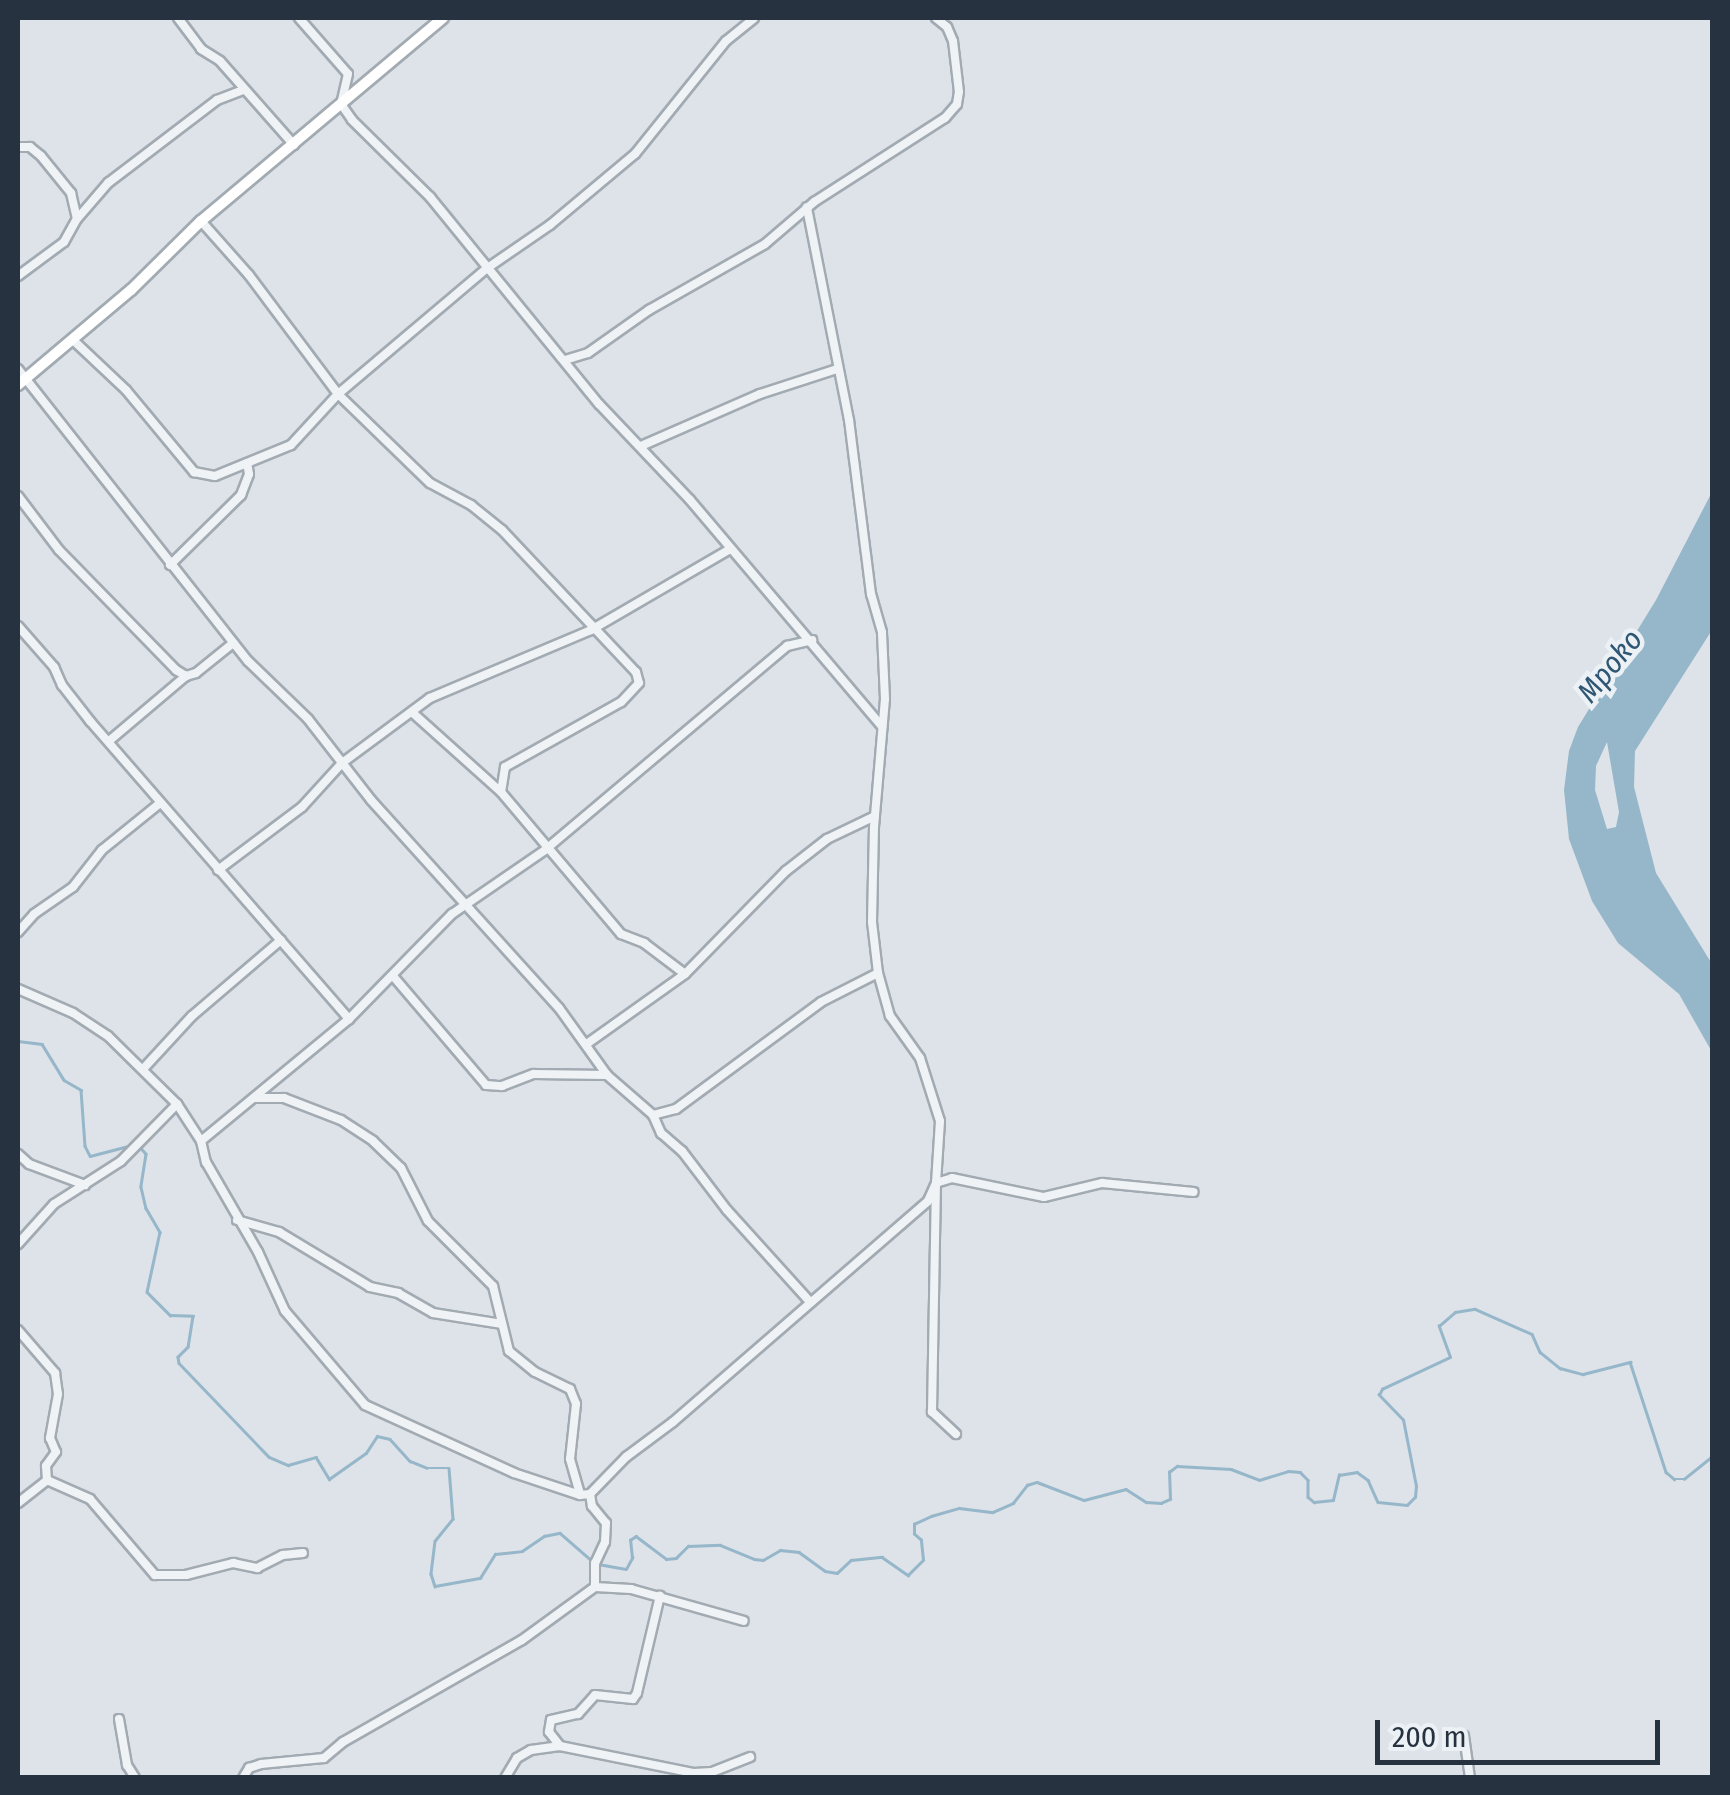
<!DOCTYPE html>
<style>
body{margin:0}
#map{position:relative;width:1730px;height:1795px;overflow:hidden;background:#dde3e8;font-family:"Fira Sans Condensed",sans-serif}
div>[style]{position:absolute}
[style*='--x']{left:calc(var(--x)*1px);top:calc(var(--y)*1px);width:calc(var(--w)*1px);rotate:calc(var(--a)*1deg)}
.water>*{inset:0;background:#96b6ca}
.stream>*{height:2.5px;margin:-1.25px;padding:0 1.25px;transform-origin:1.25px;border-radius:1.25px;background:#96b6ca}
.roads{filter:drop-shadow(2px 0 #a2aab2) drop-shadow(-2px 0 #a2aab2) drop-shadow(0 2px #a2aab2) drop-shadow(0 -2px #a2aab2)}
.street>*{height:8px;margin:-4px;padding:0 4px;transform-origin:4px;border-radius:4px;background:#f0f3f6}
.secondary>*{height:10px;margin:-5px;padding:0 5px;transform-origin:5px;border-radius:5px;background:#fff}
span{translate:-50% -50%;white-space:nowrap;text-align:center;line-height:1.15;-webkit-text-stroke:9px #ecf1f5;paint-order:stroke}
.water-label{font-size:30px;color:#2f5774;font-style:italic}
.frame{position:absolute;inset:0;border:20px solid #26323f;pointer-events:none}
.scale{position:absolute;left:1375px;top:1720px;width:285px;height:45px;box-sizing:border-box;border:5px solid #26323f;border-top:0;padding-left:12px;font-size:30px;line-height:35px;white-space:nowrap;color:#26323f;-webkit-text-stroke:8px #ecf1f5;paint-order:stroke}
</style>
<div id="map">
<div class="water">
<div style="clip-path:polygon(evenodd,1712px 492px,1712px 630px,1635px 751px,1634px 787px,1656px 873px,1712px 964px,1712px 1052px,1679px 994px,1618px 943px,1592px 901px,1569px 839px,1564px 790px,1569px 751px,1578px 727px,1656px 600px,1712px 492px,1607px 742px,1619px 812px,1616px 827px,1607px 829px,1595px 790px,1596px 766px,1607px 742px)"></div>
</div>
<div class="stream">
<div style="--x:18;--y:1041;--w:24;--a:7"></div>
<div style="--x:42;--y:1044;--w:42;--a:58.6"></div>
<div style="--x:64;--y:1080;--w:20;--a:30"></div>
<div style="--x:81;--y:1090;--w:56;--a:85.9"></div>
<div style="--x:85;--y:1146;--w:11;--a:63"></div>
<div style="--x:90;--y:1156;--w:43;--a:-14.7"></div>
<div style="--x:140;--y:1147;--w:9;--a:49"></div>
<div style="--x:146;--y:1154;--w:33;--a:99"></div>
<div style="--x:141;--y:1187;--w:22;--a:77"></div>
<div style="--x:146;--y:1208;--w:28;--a:60"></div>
<div style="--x:160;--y:1232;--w:61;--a:102.2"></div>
<div style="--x:147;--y:1292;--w:33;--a:45"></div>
<div style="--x:170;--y:1315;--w:23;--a:2"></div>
<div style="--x:193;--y:1316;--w:31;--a:99"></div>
<div style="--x:188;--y:1347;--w:14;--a:135"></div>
<div style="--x:178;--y:1357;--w:6;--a:81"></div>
<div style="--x:179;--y:1363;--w:130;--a:46.2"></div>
<div style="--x:269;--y:1457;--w:21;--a:23"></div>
<div style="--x:288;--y:1465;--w:29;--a:-16"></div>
<div style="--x:316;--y:1457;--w:26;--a:59"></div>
<div style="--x:329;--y:1479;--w:45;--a:-35.1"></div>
<div style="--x:366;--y:1453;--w:20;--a:-57"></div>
<div style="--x:377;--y:1436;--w:13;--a:13"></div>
<div style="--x:390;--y:1439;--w:30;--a:48"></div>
<div style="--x:410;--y:1461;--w:18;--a:22"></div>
<div style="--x:427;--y:1468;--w:22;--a:0"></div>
<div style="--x:449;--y:1468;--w:51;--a:85.5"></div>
<div style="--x:453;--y:1519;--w:28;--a:129"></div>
<div style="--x:435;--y:1541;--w:33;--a:97"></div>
<div style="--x:431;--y:1574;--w:13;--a:72"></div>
<div style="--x:435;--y:1586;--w:46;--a:-10.1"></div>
<div style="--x:480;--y:1578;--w:28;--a:-58"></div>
<div style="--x:495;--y:1554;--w:27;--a:-6"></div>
<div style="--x:522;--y:1551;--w:27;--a:-34"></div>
<div style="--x:544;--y:1536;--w:16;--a:-11"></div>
<div style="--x:560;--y:1533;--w:41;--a:41.1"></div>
<div style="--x:598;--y:1564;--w:28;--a:10"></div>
<div style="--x:626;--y:1569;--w:13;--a:-61"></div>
<div style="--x:632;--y:1558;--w:18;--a:-96"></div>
<div style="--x:630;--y:1540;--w:7;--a:-34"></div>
<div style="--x:636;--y:1536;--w:38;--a:37"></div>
<div style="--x:666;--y:1559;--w:10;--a:-6"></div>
<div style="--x:676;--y:1558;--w:17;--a:-45"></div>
<div style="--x:688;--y:1546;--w:32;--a:-2"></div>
<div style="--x:720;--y:1545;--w:37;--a:22"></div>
<div style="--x:754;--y:1559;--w:9;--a:6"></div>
<div style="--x:763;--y:1560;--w:20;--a:-30"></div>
<div style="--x:780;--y:1550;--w:19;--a:6"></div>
<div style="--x:799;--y:1552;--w:32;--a:36"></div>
<div style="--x:825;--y:1571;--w:12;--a:9"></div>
<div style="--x:837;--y:1573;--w:19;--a:-43"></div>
<div style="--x:851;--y:1560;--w:31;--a:-6"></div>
<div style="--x:882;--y:1557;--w:32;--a:35"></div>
<div style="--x:908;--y:1575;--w:21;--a:-45"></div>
<div style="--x:923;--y:1560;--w:20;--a:-96"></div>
<div style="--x:921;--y:1540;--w:9;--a:-139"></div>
<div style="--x:914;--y:1534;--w:10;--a:-90"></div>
<div style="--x:914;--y:1524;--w:19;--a:-25"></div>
<div style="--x:931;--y:1516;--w:29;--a:-16"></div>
<div style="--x:959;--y:1508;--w:34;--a:7"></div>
<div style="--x:993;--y:1512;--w:22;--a:-24"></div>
<div style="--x:1013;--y:1503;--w:23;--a:-52"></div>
<div style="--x:1027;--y:1485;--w:10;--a:-17"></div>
<div style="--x:1037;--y:1482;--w:50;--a:21"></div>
<div style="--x:1084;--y:1500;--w:43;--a:-14.7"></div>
<div style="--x:1126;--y:1489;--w:24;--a:33"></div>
<div style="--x:1146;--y:1502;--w:15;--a:4"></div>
<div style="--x:1161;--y:1503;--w:10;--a:-24"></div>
<div style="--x:1170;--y:1499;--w:27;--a:-92"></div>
<div style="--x:1169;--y:1472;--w:10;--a:-37"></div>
<div style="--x:1177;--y:1466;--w:54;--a:3.2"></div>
<div style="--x:1231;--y:1469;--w:30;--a:21"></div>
<div style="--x:1259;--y:1480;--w:30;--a:-17"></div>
<div style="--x:1288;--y:1471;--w:12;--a:5"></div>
<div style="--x:1300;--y:1472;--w:11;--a:45"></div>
<div style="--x:1308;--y:1480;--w:17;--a:90"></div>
<div style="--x:1308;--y:1497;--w:8;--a:40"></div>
<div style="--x:1314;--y:1502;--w:19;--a:-6"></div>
<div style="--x:1333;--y:1500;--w:26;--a:-77"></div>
<div style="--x:1339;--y:1475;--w:18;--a:-9"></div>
<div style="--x:1357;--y:1472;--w:14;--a:36"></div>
<div style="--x:1368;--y:1480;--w:24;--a:66"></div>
<div style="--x:1378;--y:1502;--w:29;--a:6"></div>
<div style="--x:1407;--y:1505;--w:11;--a:-45"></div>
<div style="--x:1415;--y:1497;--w:11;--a:-85"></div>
<div style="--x:1416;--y:1486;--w:67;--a:-101.1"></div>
<div style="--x:1403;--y:1420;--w:35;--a:-134"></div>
<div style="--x:1379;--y:1395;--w:7;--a:-63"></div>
<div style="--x:1382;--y:1389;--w:75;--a:-25.2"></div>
<div style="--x:1450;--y:1357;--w:33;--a:-110"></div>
<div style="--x:1439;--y:1326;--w:21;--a:-41"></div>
<div style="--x:1455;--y:1312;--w:20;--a:-9"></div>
<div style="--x:1475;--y:1309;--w:62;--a:23.7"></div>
<div style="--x:1532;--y:1334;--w:20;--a:66"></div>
<div style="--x:1540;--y:1352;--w:26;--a:39"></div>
<div style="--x:1560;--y:1368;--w:24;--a:15"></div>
<div style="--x:1583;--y:1374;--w:49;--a:-14.3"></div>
<div style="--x:1630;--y:1362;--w:116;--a:71.9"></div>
<div style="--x:1666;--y:1472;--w:11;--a:41"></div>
<div style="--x:1674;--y:1479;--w:10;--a:0"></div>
<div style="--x:1684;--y:1479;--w:36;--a:-39"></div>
</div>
<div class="roads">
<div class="street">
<div style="--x:178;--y:18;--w:39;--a:53"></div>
<div style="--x:201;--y:49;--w:22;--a:32"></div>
<div style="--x:220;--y:61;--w:112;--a:48.6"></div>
<div style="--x:299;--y:18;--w:74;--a:48.8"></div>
<div style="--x:348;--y:74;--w:31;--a:103"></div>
<div style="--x:341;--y:104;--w:19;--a:55"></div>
<div style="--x:352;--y:120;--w:110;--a:44.6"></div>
<div style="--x:430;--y:197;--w:267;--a:50.8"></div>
<div style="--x:599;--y:404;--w:132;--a:46.5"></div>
<div style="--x:690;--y:500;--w:297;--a:49.7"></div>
<div style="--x:18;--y:147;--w:12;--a:0"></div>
<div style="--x:30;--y:147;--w:14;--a:39"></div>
<div style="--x:41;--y:156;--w:48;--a:51"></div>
<div style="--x:71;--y:193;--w:26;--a:77"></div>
<div style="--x:201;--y:221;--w:72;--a:48.4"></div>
<div style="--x:249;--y:275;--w:149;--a:53.2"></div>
<div style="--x:338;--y:394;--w:128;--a:44.1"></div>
<div style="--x:430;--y:483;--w:47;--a:28.2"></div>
<div style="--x:471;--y:505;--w:40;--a:39"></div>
<div style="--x:502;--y:530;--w:195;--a:46.7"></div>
<div style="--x:636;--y:672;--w:11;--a:75"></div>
<div style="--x:639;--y:683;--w:26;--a:133"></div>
<div style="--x:621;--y:702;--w:133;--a:150.7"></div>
<div style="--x:505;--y:767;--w:25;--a:99"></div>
<div style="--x:18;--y:276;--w:57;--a:-36.5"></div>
<div style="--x:64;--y:242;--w:26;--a:-61"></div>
<div style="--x:77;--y:219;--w:48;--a:-49.3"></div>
<div style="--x:108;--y:183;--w:137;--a:-37.3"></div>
<div style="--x:217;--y:100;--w:28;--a:-21"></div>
<div style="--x:73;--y:340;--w:73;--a:43.3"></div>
<div style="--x:126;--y:390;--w:107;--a:50.3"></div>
<div style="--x:194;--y:472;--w:21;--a:11"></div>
<div style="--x:215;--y:476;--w:82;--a:-22.2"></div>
<div style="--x:291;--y:445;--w:69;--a:-47.3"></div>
<div style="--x:338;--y:394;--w:194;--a:-40.2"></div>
<div style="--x:486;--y:269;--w:78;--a:-34.5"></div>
<div style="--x:550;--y:225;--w:111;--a:-39.9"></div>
<div style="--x:635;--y:154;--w:145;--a:-51.2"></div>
<div style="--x:726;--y:41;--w:36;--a:-39"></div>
<div style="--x:565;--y:360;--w:24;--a:-17"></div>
<div style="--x:588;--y:353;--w:75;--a:-35.2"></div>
<div style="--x:649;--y:310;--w:133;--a:-29.6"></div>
<div style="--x:765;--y:244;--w:65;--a:-40.6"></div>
<div style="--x:814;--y:202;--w:156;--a:-32.7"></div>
<div style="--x:945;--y:118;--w:18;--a:-49"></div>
<div style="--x:957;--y:104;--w:12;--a:-81"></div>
<div style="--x:959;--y:92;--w:51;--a:-96.7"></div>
<div style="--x:953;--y:41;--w:15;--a:-113"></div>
<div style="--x:947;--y:27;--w:14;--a:-141"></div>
<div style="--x:18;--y:369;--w:372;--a:51.8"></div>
<div style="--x:248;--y:661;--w:83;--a:44"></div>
<div style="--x:308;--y:719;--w:103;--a:52.1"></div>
<div style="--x:371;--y:800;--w:280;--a:47.9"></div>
<div style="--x:559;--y:1008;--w:82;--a:54.4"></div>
<div style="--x:607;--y:1075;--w:61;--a:41"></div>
<div style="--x:653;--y:1115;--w:20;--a:66"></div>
<div style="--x:661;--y:1133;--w:28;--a:41"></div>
<div style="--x:682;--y:1151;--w:74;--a:52.7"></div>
<div style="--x:727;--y:1210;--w:124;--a:47.9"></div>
<div style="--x:641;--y:446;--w:130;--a:-23.6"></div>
<div style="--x:760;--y:394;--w:81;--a:-18"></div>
<div style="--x:18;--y:496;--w:68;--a:52.8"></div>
<div style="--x:59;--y:550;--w:168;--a:45.7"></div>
<div style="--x:176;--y:670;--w:12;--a:31"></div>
<div style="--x:186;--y:676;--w:10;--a:-17"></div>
<div style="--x:196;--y:673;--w:48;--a:-39"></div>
<div style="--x:170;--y:565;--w:100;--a:-44.6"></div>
<div style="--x:241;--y:495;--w:22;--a:-69"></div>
<div style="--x:249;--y:474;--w:11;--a:-100"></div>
<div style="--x:18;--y:626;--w:55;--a:48.7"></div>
<div style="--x:54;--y:667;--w:20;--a:66"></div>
<div style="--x:62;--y:685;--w:46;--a:52.1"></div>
<div style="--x:90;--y:721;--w:395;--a:49"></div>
<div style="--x:414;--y:714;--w:117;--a:41.9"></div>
<div style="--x:501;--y:792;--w:186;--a:49.8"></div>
<div style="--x:621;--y:934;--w:25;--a:21"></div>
<div style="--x:644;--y:943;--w:51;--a:37.1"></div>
<div style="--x:109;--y:741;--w:101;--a:-40.2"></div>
<div style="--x:218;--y:870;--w:105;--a:-36.9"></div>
<div style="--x:302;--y:807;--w:59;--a:-47.7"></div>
<div style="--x:342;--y:763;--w:109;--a:-36.5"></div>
<div style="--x:430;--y:698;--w:175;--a:-22.9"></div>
<div style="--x:591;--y:630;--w:161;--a:-30.2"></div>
<div style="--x:18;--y:932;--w:24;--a:-48"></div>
<div style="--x:34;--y:914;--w:47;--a:-34.7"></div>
<div style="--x:73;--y:887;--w:47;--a:-51.9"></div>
<div style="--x:102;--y:850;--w:75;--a:-39"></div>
<div style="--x:393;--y:976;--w:143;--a:49.5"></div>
<div style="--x:486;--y:1085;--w:16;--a:4"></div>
<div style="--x:502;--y:1086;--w:34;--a:-21"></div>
<div style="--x:534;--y:1074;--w:73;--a:0.8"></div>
<div style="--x:18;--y:989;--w:60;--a:23.6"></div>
<div style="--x:73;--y:1013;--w:42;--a:33.3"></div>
<div style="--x:108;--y:1036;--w:97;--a:44.6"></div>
<div style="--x:177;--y:1104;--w:44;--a:57"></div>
<div style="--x:201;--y:1141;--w:22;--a:77"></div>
<div style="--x:206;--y:1162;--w:104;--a:60"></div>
<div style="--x:258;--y:1252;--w:65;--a:65.4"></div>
<div style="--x:285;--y:1311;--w:123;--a:49.6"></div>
<div style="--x:365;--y:1405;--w:164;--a:24.5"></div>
<div style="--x:514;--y:1473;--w:70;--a:18.4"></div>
<div style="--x:580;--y:1495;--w:10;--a:-6"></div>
<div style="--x:590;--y:1494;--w:52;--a:-45.8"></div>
<div style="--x:626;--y:1457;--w:59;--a:-36.7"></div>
<div style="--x:673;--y:1422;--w:337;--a:-40.9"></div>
<div style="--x:928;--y:1201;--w:20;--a:-66"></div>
<div style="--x:936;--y:1183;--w:62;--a:-86.3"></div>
<div style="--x:940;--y:1121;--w:66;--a:-107.6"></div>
<div style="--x:920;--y:1058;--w:52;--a:-125.5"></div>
<div style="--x:890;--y:1016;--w:45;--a:-105.6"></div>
<div style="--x:878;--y:973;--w:51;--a:-96.7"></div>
<div style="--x:872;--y:922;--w:95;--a:-88.8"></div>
<div style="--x:874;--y:827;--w:128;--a:-85.1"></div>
<div style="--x:885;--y:699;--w:67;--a:-92.6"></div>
<div style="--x:882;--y:632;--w:40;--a:-106"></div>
<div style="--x:871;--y:594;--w:175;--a:-97.2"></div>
<div style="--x:849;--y:420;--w:217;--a:-101.2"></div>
<div style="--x:588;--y:1043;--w:119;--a:-35.4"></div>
<div style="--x:685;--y:974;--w:144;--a:-45.6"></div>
<div style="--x:786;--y:871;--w:52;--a:-38"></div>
<div style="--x:827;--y:839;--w:53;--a:-25.6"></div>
<div style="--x:144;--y:1068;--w:71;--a:-47.3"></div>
<div style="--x:192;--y:1016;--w:117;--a:-40.5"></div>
<div style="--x:254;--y:1098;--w:30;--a:0"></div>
<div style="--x:284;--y:1098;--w:61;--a:21.1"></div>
<div style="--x:341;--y:1120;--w:38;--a:33"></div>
<div style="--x:373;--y:1141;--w:39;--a:44"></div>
<div style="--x:401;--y:1168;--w:59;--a:63"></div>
<div style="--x:428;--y:1221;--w:92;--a:45"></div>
<div style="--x:493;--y:1286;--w:67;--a:76.2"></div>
<div style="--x:509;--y:1351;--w:33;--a:39"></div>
<div style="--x:535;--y:1372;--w:39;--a:26"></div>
<div style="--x:570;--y:1389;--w:16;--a:68"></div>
<div style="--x:576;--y:1404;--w:55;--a:96.2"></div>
<div style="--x:570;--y:1459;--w:37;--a:74"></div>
<div style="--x:653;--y:1115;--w:24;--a:-15"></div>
<div style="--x:676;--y:1109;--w:180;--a:-36.4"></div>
<div style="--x:821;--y:1002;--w:64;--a:-27"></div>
<div style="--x:201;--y:1141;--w:192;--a:-39.5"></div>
<div style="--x:349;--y:1019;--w:147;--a:-45.6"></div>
<div style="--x:452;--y:914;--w:113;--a:-34.5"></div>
<div style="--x:545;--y:850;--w:317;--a:-40.1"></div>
<div style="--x:787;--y:646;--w:26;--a:-13"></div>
<div style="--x:18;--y:1154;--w:15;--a:42"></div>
<div style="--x:29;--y:1164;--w:60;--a:20.6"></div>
<div style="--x:237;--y:1220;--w:44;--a:15.9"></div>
<div style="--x:279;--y:1232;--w:106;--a:31.1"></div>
<div style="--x:370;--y:1287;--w:29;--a:12"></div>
<div style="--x:398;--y:1293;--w:40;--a:29.7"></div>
<div style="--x:433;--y:1313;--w:70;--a:9.1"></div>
<div style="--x:18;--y:1244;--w:54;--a:-48"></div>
<div style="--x:54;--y:1204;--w:80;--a:-32.7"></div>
<div style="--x:121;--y:1161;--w:80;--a:-45.5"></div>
<div style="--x:18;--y:1330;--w:57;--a:49.3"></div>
<div style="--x:55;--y:1373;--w:21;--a:82"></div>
<div style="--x:58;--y:1394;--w:45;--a:100.3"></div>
<div style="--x:50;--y:1438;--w:15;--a:67"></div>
<div style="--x:56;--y:1452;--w:17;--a:126"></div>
<div style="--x:46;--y:1466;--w:14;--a:86"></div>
<div style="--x:956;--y:1434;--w:33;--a:-137"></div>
<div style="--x:932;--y:1412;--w:229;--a:-89"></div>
<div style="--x:936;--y:1183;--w:17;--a:-17"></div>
<div style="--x:952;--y:1178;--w:94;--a:11.7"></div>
<div style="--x:1044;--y:1197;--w:60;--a:-13.6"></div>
<div style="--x:1102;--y:1183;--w:92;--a:5.6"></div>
<div style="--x:47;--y:1480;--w:47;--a:23.8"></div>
<div style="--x:90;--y:1499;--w:100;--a:49.5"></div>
<div style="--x:155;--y:1575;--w:31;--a:0"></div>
<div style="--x:186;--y:1575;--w:49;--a:-14.3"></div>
<div style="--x:233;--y:1563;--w:25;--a:12"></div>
<div style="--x:257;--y:1568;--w:29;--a:-27"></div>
<div style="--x:283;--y:1555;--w:20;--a:-6"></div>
<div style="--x:590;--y:1494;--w:12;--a:81"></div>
<div style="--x:592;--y:1506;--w:22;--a:51"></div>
<div style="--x:606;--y:1523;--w:19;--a:93"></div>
<div style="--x:605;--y:1542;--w:23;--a:115"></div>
<div style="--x:595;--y:1563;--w:24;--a:90"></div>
<div style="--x:18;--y:1503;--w:37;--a:-38"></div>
<div style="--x:119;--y:1719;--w:47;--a:80.1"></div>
<div style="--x:127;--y:1765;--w:15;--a:58"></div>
<div style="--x:1464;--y:1736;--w:42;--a:81.9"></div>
<div style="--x:560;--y:1746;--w:18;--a:-128"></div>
<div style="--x:549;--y:1732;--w:12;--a:-81"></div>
<div style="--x:551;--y:1720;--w:28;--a:-13"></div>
<div style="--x:578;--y:1714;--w:25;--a:-48"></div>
<div style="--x:595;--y:1695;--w:38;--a:6"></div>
<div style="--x:633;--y:1699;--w:7;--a:-56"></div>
<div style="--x:637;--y:1693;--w:100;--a:-76.7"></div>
<div style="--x:243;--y:1778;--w:12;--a:-59"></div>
<div style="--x:249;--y:1768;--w:13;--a:-18"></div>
<div style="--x:261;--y:1764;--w:63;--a:-5.4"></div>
<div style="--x:324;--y:1758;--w:25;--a:-40"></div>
<div style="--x:343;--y:1742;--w:206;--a:-29.7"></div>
<div style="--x:522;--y:1640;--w:90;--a:-36"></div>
<div style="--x:595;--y:1587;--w:36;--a:3"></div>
<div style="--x:631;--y:1589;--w:117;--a:15.8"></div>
<div style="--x:505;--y:1778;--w:23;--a:-59"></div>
<div style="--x:517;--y:1758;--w:16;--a:-30"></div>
<div style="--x:531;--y:1750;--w:29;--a:-8"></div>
<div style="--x:560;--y:1746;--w:137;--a:11.4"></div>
<div style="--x:694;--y:1773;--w:18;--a:-3"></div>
<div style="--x:712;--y:1772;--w:41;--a:-21.5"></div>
</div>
<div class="secondary">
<div style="--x:18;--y:385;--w:148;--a:-40.1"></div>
<div style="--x:131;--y:290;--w:98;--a:-44.6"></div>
<div style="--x:201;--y:221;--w:316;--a:-40"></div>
</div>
</div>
<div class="water-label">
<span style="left:1610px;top:666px;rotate:-51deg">Mpoko</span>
</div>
<div class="frame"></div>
<div class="scale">200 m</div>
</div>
